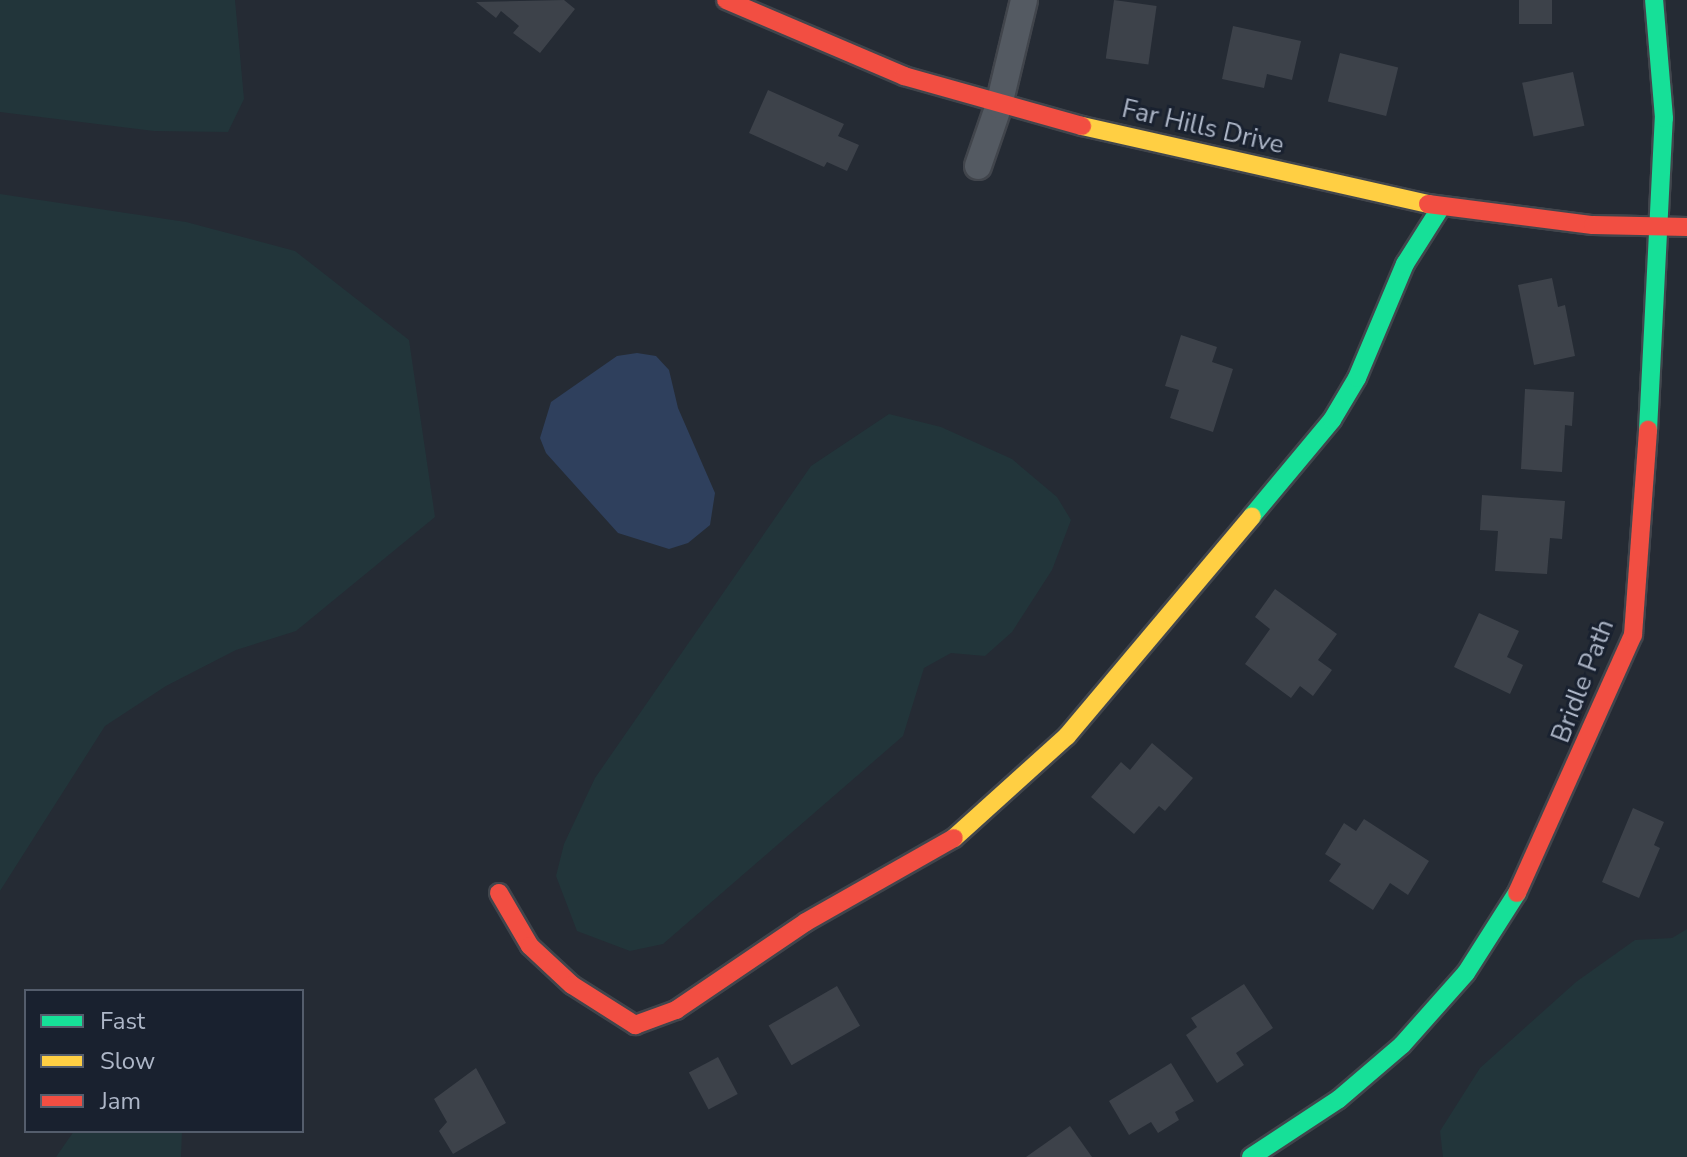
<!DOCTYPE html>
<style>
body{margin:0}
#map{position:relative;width:1687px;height:1157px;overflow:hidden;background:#252b34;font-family:"Nunito Sans",sans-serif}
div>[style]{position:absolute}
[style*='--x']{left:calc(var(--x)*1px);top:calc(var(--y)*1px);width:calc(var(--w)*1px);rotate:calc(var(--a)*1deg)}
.green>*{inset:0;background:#22353a}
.water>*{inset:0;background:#2f405d}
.building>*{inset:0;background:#3d424a;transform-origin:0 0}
.roads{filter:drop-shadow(2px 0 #41454c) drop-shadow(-2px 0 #41454c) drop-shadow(0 2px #41454c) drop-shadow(0 -2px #41454c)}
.street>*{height:26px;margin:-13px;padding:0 13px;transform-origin:13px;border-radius:13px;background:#545a62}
.fast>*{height:18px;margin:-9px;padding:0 9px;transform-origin:9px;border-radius:9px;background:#16e098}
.slow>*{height:18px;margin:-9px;padding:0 9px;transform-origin:9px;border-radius:9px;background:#ffcf43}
.jam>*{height:18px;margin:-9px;padding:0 9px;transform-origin:9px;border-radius:9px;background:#f24e42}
span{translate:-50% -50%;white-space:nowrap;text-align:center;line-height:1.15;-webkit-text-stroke:6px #19212f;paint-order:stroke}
.street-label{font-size:26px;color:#adb6c7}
.legend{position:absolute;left:24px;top:989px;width:280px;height:144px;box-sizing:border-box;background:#19212f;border:2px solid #545d6c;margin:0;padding:10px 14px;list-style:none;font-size:24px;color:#adb6c7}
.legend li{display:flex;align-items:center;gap:16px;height:40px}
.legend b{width:40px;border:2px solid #545d6c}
</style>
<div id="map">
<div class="green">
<div style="clip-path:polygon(0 0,235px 0,244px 99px,228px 132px,154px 131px,0 112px)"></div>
<div style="clip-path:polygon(0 194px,186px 222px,295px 251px,409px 340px,435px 517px,296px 631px,236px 650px,166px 686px,105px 726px,0 891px)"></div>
<div style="clip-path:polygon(889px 414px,941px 427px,1012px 459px,1057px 497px,1071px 520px,1052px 570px,1012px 632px,985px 656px,951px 653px,924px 668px,903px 736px,663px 944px,630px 951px,577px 931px,556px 876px,564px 844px,595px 778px,811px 466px)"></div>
<div style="clip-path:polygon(1687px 929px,1687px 1157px,1443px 1157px,1440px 1131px,1480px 1068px,1576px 982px,1635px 940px,1672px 938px)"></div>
<div style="clip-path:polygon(74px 1131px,182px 1131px,181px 1157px,56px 1157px)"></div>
</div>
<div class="water">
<div style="clip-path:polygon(637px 353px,656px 356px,669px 370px,678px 408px,715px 493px,710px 525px,688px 543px,669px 549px,618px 533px,546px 453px,540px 438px,551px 402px,617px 356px)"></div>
</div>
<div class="building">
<div style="clip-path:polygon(564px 0,575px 9px,540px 53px,513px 33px,519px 26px,501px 11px,496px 18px,476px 2px)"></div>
<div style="left:1114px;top:0;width:43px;height:59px;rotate:8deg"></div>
<div style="left:1519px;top:0;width:33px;height:24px"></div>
<div style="clip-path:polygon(1233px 26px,1301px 41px,1292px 80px,1267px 74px,1264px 88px,1222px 79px)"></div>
<div style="left:1340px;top:53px;width:60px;height:50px;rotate:14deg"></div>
<div style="left:1573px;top:72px;width:55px;height:52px;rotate:78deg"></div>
<div style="clip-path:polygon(768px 90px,844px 124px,838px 136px,859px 145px,847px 171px,827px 162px,824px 167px,749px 133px)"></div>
<div style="clip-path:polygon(1552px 278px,1558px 307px,1565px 305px,1575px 356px,1534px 365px,1518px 285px)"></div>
<div style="clip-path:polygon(1181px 335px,1217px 347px,1212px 362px,1233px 369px,1213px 432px,1170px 418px,1179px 390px,1165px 386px)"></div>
<div style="clip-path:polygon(1525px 389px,1574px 392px,1572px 426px,1565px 425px,1562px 472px,1521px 469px)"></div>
<div style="clip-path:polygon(1482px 495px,1565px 501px,1562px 539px,1550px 538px,1547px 574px,1495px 571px,1498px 531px,1480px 530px)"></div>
<div style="clip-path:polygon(1275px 589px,1337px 634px,1318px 660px,1332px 670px,1313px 696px,1300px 686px,1291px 698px,1245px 664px,1270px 629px,1255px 617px)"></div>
<div style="clip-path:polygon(1479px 613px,1519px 631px,1507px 657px,1523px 665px,1510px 694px,1454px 667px)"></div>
<div style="clip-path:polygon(1152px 743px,1193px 778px,1165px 811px,1159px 806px,1134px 834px,1091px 797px,1121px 762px,1130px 770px)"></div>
<div style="clip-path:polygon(1633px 808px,1664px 822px,1654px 845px,1660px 848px,1639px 898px,1602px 882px)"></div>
<div style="clip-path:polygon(1364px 819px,1429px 861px,1408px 895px,1390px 883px,1373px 910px,1329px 881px,1341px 864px,1325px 854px,1344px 823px,1356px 831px)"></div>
<div style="clip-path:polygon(1244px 984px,1273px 1028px,1236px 1053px,1244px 1065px,1217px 1083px,1186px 1035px,1197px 1027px,1191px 1018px)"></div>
<div style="left:837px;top:986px;width:46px;height:79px;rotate:60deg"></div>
<div style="left:718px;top:1057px;width:42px;height:33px;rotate:62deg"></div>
<div style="clip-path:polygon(1171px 1063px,1194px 1101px,1175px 1112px,1179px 1120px,1158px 1133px,1151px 1122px,1129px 1135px,1109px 1101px)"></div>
<div style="clip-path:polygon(476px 1068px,506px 1123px,453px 1154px,439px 1131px,447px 1122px,434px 1099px)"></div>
<div style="clip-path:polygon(1070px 1126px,1092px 1157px,1026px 1157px)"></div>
</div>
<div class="roads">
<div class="street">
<div style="--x:978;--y:166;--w:65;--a:-71"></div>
<div style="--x:999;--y:105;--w:108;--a:-76.6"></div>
</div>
<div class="fast">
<div style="--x:1648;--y:430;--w:312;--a:-87.1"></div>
<div style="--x:1664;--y:118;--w:118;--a:-94.8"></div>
<div style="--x:1252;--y:516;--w:125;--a:-50.2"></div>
<div style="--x:1332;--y:420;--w:49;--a:-59.2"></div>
<div style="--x:1357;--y:378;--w:124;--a:-67.2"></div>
<div style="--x:1405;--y:264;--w:67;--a:-57.7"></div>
<div style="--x:1251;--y:1157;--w:105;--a:-33.4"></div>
<div style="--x:1339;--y:1099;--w:83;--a:-40.6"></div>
<div style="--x:1402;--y:1045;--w:96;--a:-48.4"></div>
<div style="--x:1466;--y:973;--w:95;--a:-57.5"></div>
</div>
<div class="slow">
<div style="--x:1082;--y:126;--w:355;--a:12.7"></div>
<div style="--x:954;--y:838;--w:152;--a:-42.1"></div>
<div style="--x:1067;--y:736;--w:287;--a:-49.9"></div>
</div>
<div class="jam">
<div style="--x:726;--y:0;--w:194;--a:23.1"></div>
<div style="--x:904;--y:76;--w:185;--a:15.7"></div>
<div style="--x:1428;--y:204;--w:166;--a:7.3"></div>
<div style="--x:1593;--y:225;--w:94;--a:1.2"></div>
<div style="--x:499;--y:893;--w:61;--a:59.7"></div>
<div style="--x:530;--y:946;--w:57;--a:42.9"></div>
<div style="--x:572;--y:985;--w:75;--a:32.4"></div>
<div style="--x:635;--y:1025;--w:44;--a:-20.1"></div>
<div style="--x:676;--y:1010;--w:157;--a:-34.1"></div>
<div style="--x:806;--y:922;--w:170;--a:-29.6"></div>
<div style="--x:1517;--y:893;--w:283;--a:-65.8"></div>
<div style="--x:1633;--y:635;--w:206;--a:-85.8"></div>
</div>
</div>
<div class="street-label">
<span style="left:1203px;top:127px;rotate:13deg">Far Hills Drive</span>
<span style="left:1583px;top:681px;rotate:-69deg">Bridle Path</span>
</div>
<ul class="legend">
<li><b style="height:10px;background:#16e098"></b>Fast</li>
<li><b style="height:10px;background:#ffcf43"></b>Slow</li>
<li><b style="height:10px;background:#f24e42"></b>Jam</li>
</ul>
</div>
